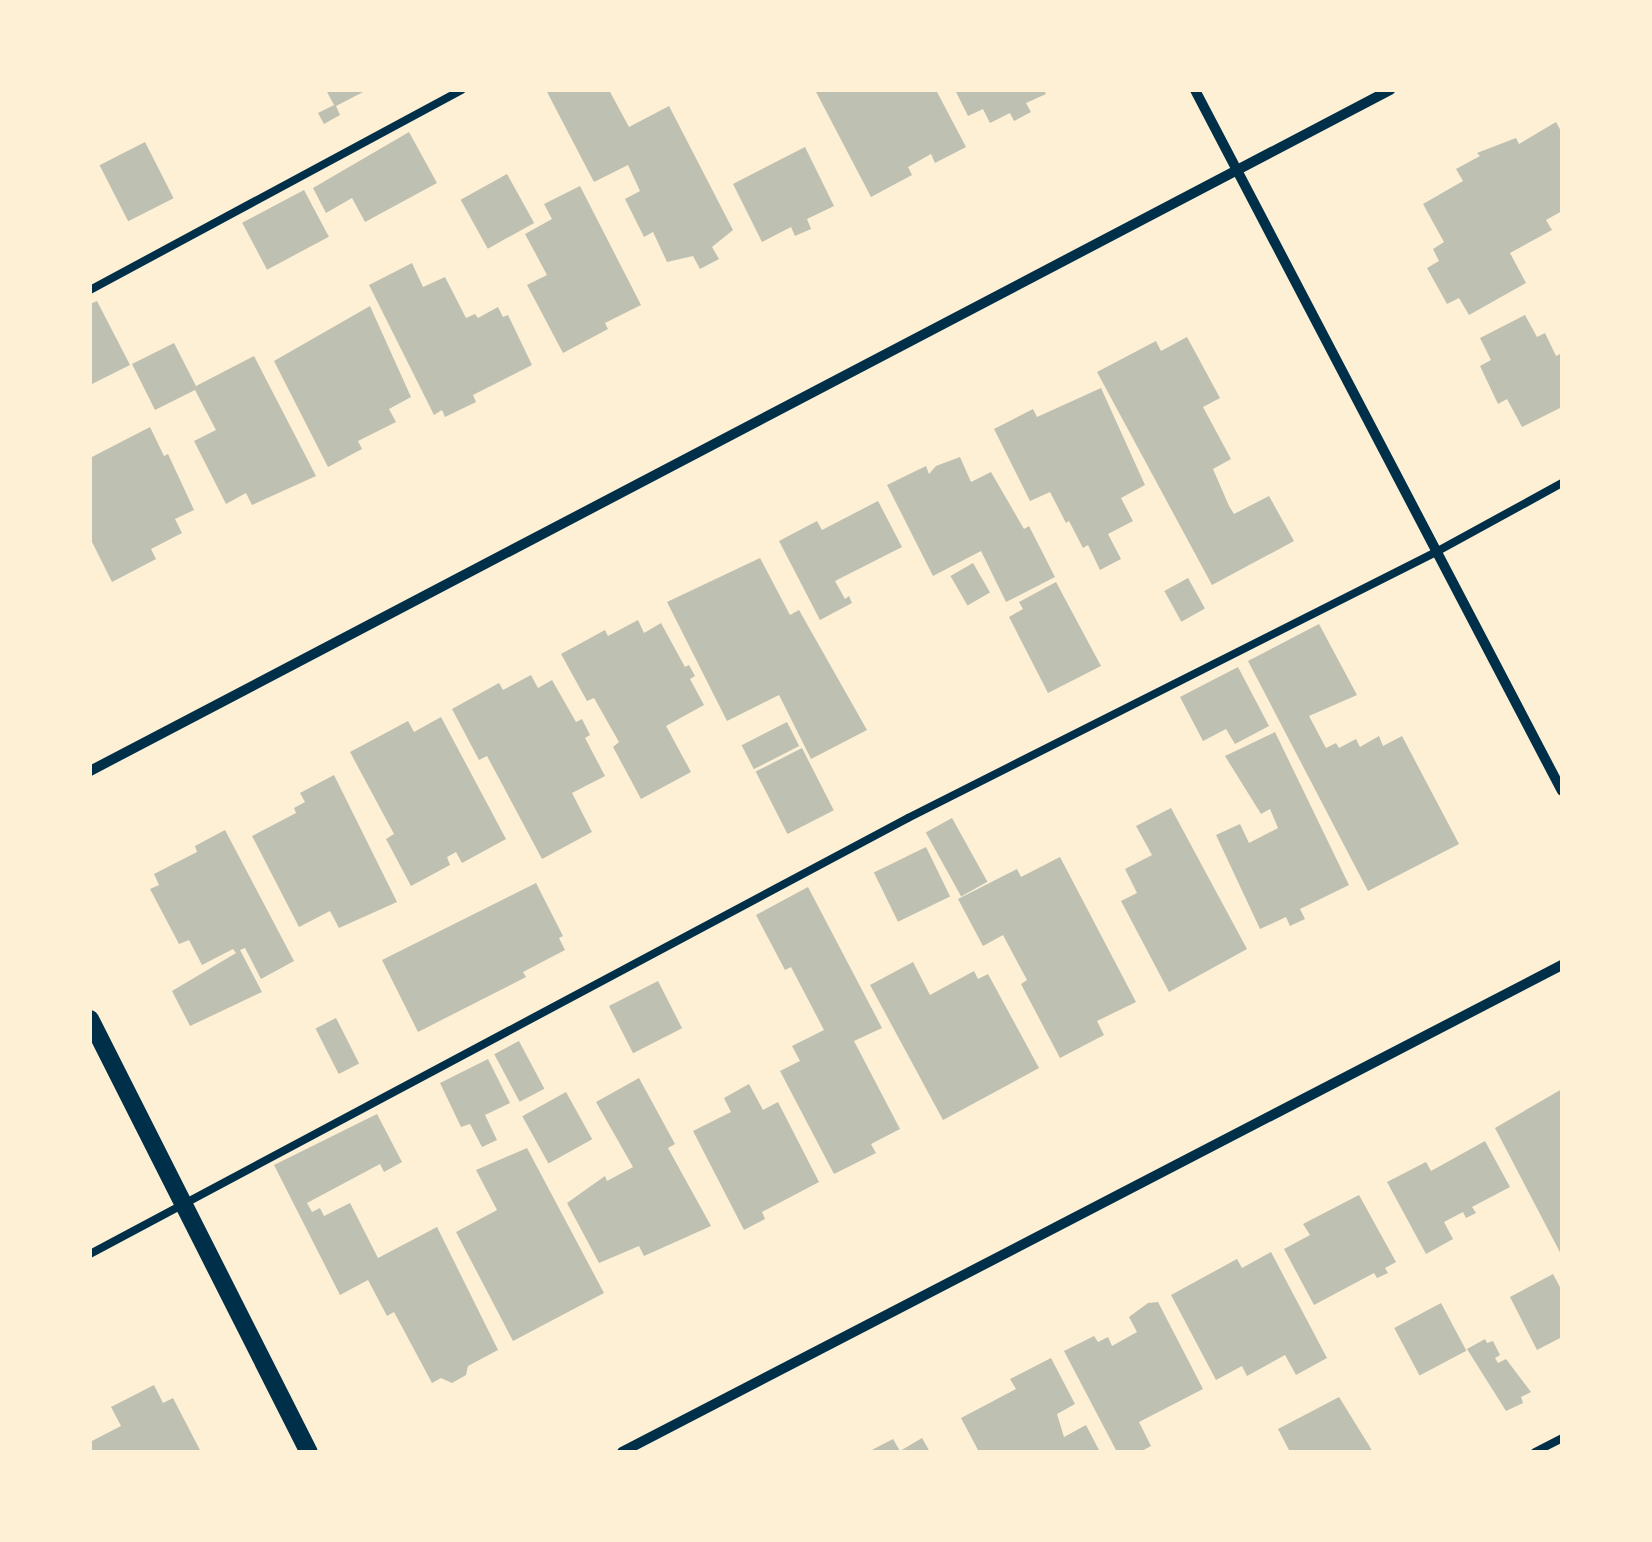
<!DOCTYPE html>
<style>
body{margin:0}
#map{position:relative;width:1652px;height:1542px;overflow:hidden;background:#fdf0d5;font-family:"Public Sans",sans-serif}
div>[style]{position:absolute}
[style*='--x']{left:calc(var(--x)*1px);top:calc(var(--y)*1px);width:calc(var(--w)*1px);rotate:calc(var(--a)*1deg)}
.building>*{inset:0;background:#bec0b2;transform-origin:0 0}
.service>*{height:8px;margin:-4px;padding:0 4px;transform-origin:4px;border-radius:4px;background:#003049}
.minor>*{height:10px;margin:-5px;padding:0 5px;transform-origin:5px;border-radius:5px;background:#003049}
.tertiary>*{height:18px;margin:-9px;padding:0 9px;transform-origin:9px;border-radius:9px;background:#003049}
span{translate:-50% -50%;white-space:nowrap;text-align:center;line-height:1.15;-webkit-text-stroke:10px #fdf0d5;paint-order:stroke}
.frame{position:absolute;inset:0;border:92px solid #fdf0d5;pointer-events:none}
</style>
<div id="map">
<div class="building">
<div style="clip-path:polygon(326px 90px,367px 90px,336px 106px,340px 115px,324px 124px,318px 113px,334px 105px)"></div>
<div style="clip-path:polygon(546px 90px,609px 90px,629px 127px,669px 106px,733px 230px,712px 247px,719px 259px,700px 269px,693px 256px,667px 262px,653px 232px,644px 237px,625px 199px,640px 191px,628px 165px,594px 182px)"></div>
<div style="clip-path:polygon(815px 90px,936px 90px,966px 147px,935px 163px,931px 154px,908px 167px,912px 175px,871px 197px)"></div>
<div style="clip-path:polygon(955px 90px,1044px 90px,1046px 94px,1026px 103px,1031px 112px,1014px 121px,1010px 113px,990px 123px,983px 109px,968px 116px)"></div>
<div style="clip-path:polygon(1556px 122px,1562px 133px,1562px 211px,1546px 220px,1552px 230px,1510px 253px,1526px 283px,1469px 315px,1459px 298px,1447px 304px,1427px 268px,1439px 261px,1433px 249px,1444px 242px,1423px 204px,1463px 181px,1456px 169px,1480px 156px,1477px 153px,1516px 138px,1519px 144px)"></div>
<div style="clip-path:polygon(409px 132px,437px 183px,365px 222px,352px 198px,326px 213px,313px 188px)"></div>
<div style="left:145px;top:142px;width:63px;height:51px;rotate:63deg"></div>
<div style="clip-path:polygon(805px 147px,834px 206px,807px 219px,811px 229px,795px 236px,791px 227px,762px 242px,733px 184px)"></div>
<div style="left:507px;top:174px;width:56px;height:53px;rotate:61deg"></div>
<div style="clip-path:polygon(580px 186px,641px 305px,605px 323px,608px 329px,563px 353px,527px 285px,547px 275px,525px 234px,552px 219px,544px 204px)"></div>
<div style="left:304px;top:190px;width:53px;height:70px;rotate:62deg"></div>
<div style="clip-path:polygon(412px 263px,423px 287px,445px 277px,466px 318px,475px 314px,478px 318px,498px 307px,503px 317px,508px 315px,532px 365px,473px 395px,476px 402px,445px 417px,442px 410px,434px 415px,369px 285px)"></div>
<div style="clip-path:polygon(97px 301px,130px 365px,90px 385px,90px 304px)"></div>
<div style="clip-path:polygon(370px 306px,411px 397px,389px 409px,396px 422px,358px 441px,362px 449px,328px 467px,274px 361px)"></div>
<div style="clip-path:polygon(1525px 315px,1537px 337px,1545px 333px,1556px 356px,1562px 353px,1562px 407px,1522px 427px,1507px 399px,1498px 404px,1480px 366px,1491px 360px,1480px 338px)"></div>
<div style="clip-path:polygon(1187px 337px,1220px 398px,1203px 407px,1231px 459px,1213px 469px,1229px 506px,1234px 514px,1269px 496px,1294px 541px,1212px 585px,1097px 372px,1156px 341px,1161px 351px)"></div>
<div style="clip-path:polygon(174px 343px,196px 386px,254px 356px,316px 476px,252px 505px,246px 493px,226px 504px,194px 441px,216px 430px,195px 390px,155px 410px,132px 364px)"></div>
<div style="clip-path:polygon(1101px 388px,1145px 485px,1121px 498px,1133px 521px,1108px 534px,1121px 559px,1100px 570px,1088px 545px,1083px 548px,1069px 521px,1066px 523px,1050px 492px,1030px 501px,994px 429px,1033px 409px,1037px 417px)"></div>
<div style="clip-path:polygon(150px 427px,164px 456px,168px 454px,194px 510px,175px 519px,182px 533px,151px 549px,156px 559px,112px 582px,90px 538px,90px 458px)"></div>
<div style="clip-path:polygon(960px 457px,971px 482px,991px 472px,1024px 529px,1029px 526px,1055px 577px,1006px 602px,981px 551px,933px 576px,887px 485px,926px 466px,929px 474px,936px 466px)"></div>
<div style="clip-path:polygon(878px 501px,902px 547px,835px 581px,845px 599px,849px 596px,852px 603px,820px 620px,779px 541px,817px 521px,822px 530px)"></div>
<div style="clip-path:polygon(760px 558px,790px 615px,799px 610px,867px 730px,811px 759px,779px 695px,727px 721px,667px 602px)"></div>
<div style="left:973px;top:563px;width:34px;height:26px;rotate:60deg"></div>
<div style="left:1188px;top:578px;width:35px;height:27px;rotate:61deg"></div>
<div style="clip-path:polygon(1056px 582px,1101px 666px,1048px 693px,1009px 617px,1023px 609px,1019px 602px)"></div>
<div style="clip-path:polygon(638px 620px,644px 633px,661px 623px,685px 667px,689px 665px,695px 676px,690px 679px,704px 705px,666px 726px,691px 772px,641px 799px,613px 747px,619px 742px,594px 698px,587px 701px,561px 654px,605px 630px,608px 636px)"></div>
<div style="clip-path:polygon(1319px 624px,1357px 695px,1309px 716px,1326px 748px,1336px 743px,1339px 748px,1356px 739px,1360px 747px,1379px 736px,1383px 746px,1402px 736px,1459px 844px,1368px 891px,1248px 661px)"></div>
<div style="clip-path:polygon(1238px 667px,1269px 726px,1235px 744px,1226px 729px,1203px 741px,1180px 697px)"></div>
<div style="clip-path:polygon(531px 675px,538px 688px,552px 680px,576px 722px,582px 719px,590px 735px,585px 738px,605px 776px,572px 793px,592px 832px,542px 859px,487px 756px,479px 760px,452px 709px,499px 683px,503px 690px)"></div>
<div style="clip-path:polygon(441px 717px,506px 839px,462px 863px,456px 852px,447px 857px,450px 865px,411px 886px,386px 839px,394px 834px,350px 752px,408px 721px,414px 732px)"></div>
<div style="left:787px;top:722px;width:27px;height:51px;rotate:63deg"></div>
<div style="clip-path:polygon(1275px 732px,1349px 885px,1300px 909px,1305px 919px,1290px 926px,1286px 917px,1260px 929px,1216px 835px,1240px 824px,1249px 843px,1278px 828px,1270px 809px,1261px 814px,1225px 756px)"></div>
<div style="left:802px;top:748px;width:70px;height:52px;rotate:63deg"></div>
<div style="clip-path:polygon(334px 775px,397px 902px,339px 928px,330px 911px,299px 927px,252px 836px,296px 813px,294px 808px,305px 802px,300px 793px)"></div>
<div style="clip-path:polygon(1171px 808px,1247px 949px,1169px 992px,1121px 901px,1137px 893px,1125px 869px,1152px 855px,1136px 826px)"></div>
<div style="left:952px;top:818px;width:73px;height:30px;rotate:61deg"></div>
<div style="clip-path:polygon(225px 830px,294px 961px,261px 979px,245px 948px,240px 950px,262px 992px,190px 1026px,172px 991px,236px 953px,233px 949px,202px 965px,189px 940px,179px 944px,150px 889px,159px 885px,154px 874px,197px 852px,195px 846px)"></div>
<div style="left:926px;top:847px;width:55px;height:58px;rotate:64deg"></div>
<div style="clip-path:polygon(1060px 857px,1136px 1002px,1097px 1021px,1104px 1035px,1060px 1058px,1021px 984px,1027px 980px,1003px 935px,983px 946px,958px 899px,1017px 869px,1021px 877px)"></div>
<div style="clip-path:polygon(536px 883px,563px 936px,559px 938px,565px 950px,523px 972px,526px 977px,418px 1032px,382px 960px)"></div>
<div style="clip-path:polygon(808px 887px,882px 1028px,854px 1041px,900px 1129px,871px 1144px,876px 1153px,834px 1174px,780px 1071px,800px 1061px,792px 1046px,824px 1030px,791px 967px,785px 970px,756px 915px)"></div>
<div style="clip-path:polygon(913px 962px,930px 995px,974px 971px,978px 979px,988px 974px,1039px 1068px,943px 1120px,870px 985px)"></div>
<div style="left:658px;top:981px;width:53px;height:55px;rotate:63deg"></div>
<div style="left:336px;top:1018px;width:51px;height:23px;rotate:63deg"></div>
<div style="left:519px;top:1041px;width:54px;height:28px;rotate:62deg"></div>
<div style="clip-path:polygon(488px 1059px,510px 1103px,485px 1115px,497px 1140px,482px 1147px,470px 1124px,461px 1127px,440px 1083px)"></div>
<div style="clip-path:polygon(639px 1078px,675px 1144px,668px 1148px,711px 1226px,644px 1256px,639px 1246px,599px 1263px,567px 1203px,605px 1176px,607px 1181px,633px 1167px,596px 1102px)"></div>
<div style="clip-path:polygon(749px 1084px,763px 1110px,778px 1102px,819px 1182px,762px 1212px,765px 1219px,744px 1230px,693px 1131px,731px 1112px,724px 1098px)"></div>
<div style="clip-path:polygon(1562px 1089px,1562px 1256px,1495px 1128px)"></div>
<div style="left:566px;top:1092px;width:54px;height:50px;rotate:61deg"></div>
<div style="clip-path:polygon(377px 1114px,402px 1162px,384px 1172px,380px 1164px,307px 1203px,312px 1212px,320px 1208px,324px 1216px,350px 1203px,378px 1258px,437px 1227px,498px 1350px,468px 1366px,466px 1375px,452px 1383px,441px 1378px,432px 1383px,394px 1312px,387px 1316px,368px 1280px,340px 1295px,274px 1165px)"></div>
<div style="clip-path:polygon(1485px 1141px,1510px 1187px,1472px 1207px,1476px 1213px,1466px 1218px,1463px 1212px,1444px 1222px,1453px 1239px,1426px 1254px,1387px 1182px,1426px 1162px,1431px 1171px)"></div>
<div style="clip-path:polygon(527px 1148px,604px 1293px,513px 1341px,456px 1232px,497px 1210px,476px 1170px)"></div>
<div style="clip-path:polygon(1359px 1195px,1396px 1262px,1385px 1268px,1388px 1273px,1377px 1278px,1374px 1273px,1314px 1305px,1284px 1249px,1310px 1235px,1303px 1224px)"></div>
<div style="clip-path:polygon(1271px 1252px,1327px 1358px,1296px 1375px,1285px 1355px,1247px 1376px,1242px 1366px,1216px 1380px,1171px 1295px,1237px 1259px,1242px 1268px)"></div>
<div style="clip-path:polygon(1553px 1274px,1562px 1291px,1562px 1337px,1537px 1350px,1510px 1297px)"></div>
<div style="clip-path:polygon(1158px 1302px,1203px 1389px,1139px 1422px,1151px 1446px,1140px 1452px,1117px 1452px,1064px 1351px,1094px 1336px,1098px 1342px,1108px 1337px,1112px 1346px,1137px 1332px,1129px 1317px,1148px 1303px)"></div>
<div style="left:1441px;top:1303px;width:54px;height:53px;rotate:62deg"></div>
<div style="clip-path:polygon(1485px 1339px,1487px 1343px,1493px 1341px,1500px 1355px,1495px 1358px,1498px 1363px,1506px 1359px,1531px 1392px,1521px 1397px,1523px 1403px,1506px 1411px,1467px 1349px)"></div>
<div style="clip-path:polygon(1051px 1358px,1075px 1404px,1057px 1414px,1064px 1437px,1086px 1425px,1100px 1452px,979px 1452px,961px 1418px,1016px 1389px,1010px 1379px)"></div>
<div style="clip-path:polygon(154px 1385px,163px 1403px,173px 1398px,201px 1452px,90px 1452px,90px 1442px,121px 1426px,111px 1407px)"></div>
<div style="clip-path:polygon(1339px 1397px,1373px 1452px,1290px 1452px,1278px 1429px)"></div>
<div style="clip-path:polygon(922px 1438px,930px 1452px,868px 1452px,893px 1439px,900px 1451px)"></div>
</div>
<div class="service">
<div style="--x:90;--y:290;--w:422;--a:-28.3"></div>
<div style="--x:90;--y:1254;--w:927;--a:-28.06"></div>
<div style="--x:908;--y:818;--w:591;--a:-26.74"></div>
<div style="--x:1436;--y:552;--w:144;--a:-28.7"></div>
<div style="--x:1535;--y:1452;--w:30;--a:-27"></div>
</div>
<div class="minor">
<div style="--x:1195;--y:90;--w:791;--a:62.37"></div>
<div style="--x:90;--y:771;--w:1468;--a:-27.65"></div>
<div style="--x:622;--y:1452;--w:1059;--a:-27.39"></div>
</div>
<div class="tertiary">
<div style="--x:90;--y:1019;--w:485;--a:63.2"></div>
</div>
<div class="frame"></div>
</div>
